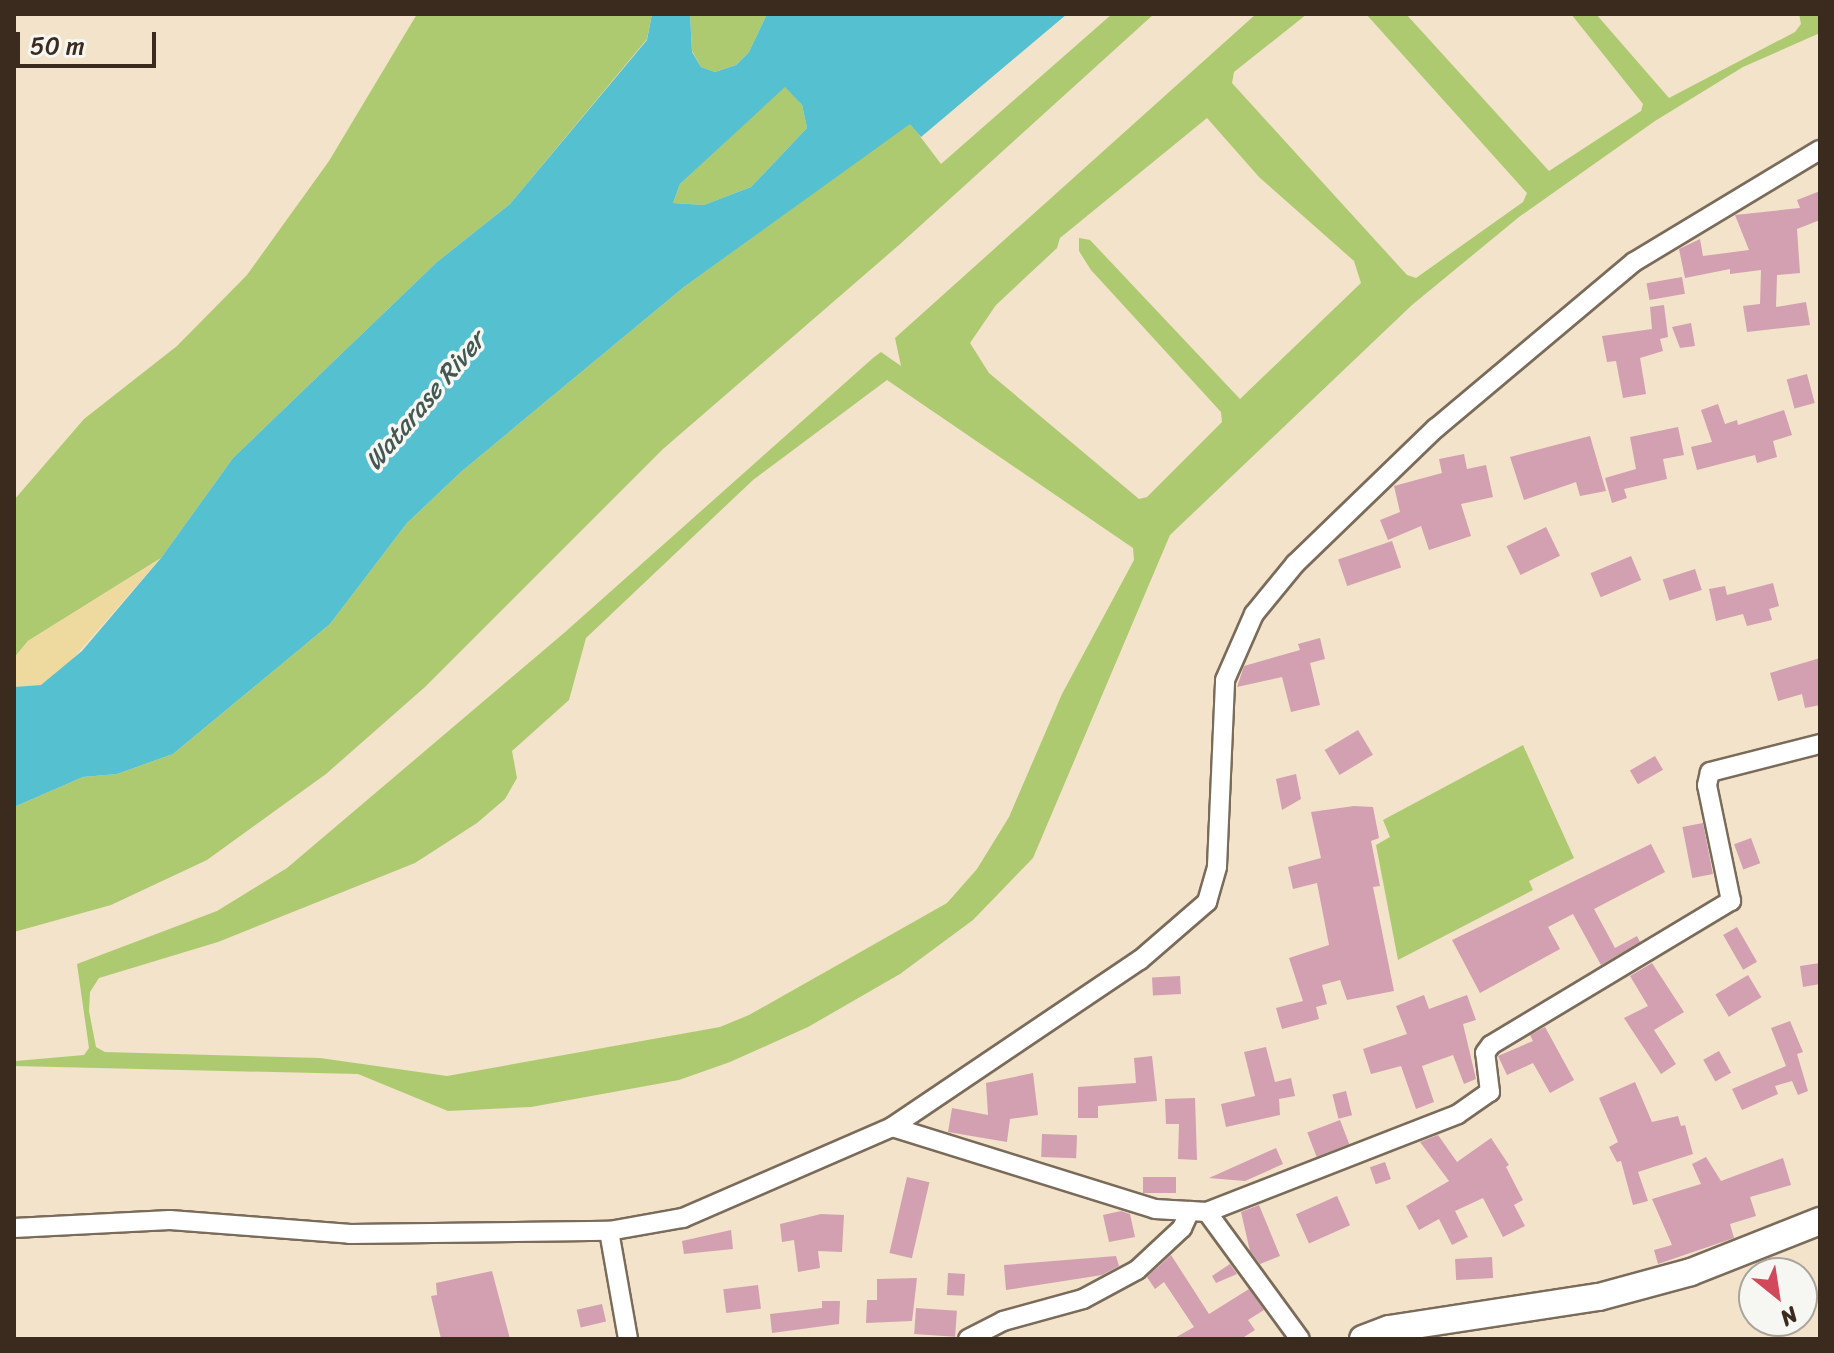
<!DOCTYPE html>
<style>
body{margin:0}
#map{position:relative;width:1834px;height:1353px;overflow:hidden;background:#f2e3ca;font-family:Sriracha,sans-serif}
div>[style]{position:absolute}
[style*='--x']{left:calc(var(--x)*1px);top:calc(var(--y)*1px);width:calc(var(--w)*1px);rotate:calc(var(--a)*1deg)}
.green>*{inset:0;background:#aeca70}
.sand>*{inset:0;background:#eeda9e}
.water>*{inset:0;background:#55c0d0}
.building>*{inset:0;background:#d2a0b1;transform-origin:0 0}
.roads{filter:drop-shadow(2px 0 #7b6b5a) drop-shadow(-2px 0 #7b6b5a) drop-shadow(0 2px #7b6b5a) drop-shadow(0 -2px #7b6b5a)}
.street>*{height:18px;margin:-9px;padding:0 9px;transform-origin:9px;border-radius:9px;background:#fff}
.secondary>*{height:26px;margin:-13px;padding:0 13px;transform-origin:13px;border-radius:13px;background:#fff}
span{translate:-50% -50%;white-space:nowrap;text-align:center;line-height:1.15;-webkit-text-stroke:7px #f6f6f2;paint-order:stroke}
.water-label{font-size:26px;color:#435753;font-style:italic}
.frame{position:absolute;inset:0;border:16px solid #3b2a1e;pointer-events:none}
.north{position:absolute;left:1738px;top:1257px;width:80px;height:80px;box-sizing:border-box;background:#f6f6f2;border:2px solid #aba49d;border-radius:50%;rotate:150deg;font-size:22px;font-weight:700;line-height:32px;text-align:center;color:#3b2a1e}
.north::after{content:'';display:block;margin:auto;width:28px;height:36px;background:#d1495b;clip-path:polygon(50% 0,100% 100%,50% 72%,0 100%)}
.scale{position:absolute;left:16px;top:32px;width:140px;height:36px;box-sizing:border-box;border:4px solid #3b2a1e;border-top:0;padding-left:10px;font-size:24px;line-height:28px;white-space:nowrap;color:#3b2a1e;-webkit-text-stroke:6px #f6f6f2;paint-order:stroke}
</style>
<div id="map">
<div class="green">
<div style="clip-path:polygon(417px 14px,652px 14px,647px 39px,510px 204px,437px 262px,233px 458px,161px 558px,28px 641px,14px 658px,14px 500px,84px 419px,177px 346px,247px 275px,329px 161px)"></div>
<div style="clip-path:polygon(690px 14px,767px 14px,749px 52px,736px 65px,715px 72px,701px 67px,692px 51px)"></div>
<div style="clip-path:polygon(1112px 14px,1154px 14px,899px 245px,663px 449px,425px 687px,326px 774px,207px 860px,111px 905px,14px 932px,14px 807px,83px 777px,117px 774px,173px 754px,330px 624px,407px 523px,462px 471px,684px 287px,910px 123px,941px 164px)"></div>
<div style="clip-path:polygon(evenodd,1256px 14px,1307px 14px,1234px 72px,1232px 83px,1407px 275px,1416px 278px,1523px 202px,1527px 193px,1366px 14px,1406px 14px,1549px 171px,1641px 111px,1643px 104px,1571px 14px,1596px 14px,1669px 98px,1795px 32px,1801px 24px,1799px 14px,1820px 14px,1820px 33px,1743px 67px,1655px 121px,1519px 217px,1412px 305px,1170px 535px,1033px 858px,973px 920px,900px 974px,808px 1027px,730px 1062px,679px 1080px,531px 1107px,448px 1111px,358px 1074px,14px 1066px,16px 1061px,84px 1055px,89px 1048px,77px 964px,217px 911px,287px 868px,564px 633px,873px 358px,881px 352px,901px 366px,895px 338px,1256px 14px,1207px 118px,1259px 177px,1354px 261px,1361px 283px,1240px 399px,1090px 240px,1079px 238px,1079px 251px,1091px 270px,1221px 412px,1222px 422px,1147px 497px,1139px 499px,989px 373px,970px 343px,996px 305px,1057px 248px,1060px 238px,1207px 118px,1256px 14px,887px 380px,1133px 548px,1134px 560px,1062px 694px,1009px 817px,977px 869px,947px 903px,749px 1015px,720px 1027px,447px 1076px,320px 1058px,105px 1052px,96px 1047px,89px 1011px,90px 992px,99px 978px,218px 942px,415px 863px,477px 823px,505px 799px,517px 778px,512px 751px,569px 700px,586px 638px,753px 480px,887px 380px)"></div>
<div style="clip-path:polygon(785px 86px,802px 105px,807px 128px,751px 187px,704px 205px,673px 203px,680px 184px)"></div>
<div style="clip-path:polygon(1523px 745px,1574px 858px,1529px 881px,1533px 890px,1398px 960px,1376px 845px,1390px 837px,1383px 820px)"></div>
</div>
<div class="sand">
<div style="clip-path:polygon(161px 558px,62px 671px,41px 685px,14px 687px,14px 658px,28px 641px)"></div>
</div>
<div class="water">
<div style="clip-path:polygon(evenodd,652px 14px,690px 14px,692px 52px,701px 67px,715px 72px,736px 65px,749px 52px,767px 14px,1067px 14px,921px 137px,910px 124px,684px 287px,462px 471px,407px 523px,330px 624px,173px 754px,117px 774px,83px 777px,14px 807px,14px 687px,41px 685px,82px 651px,161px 558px,233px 458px,437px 262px,510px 204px,647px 40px,652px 14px,785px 87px,802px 105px,807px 128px,751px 187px,704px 205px,673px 203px,680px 184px,785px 87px)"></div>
</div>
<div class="building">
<div style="clip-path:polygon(1820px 191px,1820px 220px,1797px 229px,1800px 273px,1777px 275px,1776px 307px,1806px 302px,1810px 325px,1747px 332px,1743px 306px,1760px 304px,1761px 270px,1730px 274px,1730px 269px,1685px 278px,1679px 249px,1700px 239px,1703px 256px,1749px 250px,1735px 215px,1800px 208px,1797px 200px)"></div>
<div style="left:1682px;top:277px;width:17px;height:36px;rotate:80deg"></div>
<div style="clip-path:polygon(1664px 305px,1668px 337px,1660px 339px,1663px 351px,1640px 358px,1646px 394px,1623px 398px,1616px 361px,1607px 362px,1602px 336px,1652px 329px,1650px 307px)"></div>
<div style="clip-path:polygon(1691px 323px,1695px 346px,1680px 348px,1672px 327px)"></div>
<div style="left:1807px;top:374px;width:30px;height:21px;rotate:75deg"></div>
<div style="clip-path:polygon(1718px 404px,1725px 424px,1737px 420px,1738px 425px,1784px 410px,1792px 435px,1773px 441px,1777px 457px,1757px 463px,1755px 455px,1697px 470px,1691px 447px,1712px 442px,1701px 410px)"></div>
<div style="clip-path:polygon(1678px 427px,1684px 455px,1663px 459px,1667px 479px,1624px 489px,1627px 498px,1612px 503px,1605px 478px,1636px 469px,1630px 437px)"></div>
<div style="clip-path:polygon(1590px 436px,1606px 491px,1580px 496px,1576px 482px,1524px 500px,1510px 457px)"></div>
<div style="clip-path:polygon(1464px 454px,1467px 469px,1486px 465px,1493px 497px,1461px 504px,1471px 536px,1429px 550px,1421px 526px,1388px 540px,1380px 520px,1400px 512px,1394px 486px,1442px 473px,1439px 459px)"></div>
<div style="left:1546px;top:527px;width:32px;height:44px;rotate:64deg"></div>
<div style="left:1392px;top:541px;width:28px;height:57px;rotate:71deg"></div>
<div style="left:1631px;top:556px;width:26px;height:44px;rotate:67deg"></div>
<div style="left:1695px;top:569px;width:22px;height:34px;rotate:72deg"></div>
<div style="clip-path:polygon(1773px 583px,1779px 606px,1769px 609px,1772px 620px,1747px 626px,1743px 614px,1716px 621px,1709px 589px,1725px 586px,1727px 595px)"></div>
<div style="clip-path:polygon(1320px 638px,1325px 659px,1310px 663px,1320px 705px,1291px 712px,1282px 677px,1237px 687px,1244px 666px,1300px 650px,1298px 644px)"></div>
<div style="clip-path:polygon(1820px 658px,1820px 705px,1805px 708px,1802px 694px,1778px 701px,1770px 673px)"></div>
<div style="left:1358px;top:730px;width:29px;height:39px;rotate:59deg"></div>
<div style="left:1655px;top:756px;width:16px;height:29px;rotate:60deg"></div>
<div style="clip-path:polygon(1296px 774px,1301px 799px,1282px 810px,1276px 779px)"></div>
<div style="clip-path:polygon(1354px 806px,1373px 807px,1379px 838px,1371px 841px,1380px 886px,1373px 887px,1394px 991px,1347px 1000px,1340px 980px,1322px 985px,1327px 1004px,1316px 1007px,1319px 1019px,1282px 1029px,1276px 1008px,1303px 1001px,1289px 958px,1329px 945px,1317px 883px,1293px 889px,1288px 867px,1321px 858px,1311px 812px)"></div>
<div style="left:1703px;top:823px;width:52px;height:21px;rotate:79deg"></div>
<div style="left:1751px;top:838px;width:27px;height:18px;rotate:70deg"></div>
<div style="clip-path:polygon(1651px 844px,1665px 872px,1594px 909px,1615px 948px,1637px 936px,1640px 942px,1601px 965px,1573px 914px,1548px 927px,1560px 949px,1480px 993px,1452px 940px)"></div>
<div style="left:1737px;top:927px;width:40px;height:16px;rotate:60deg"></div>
<div style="clip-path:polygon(1652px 963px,1684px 1012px,1654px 1030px,1676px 1064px,1661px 1074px,1624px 1018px,1648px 1006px,1630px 976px)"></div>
<div style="clip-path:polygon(1820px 963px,1820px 984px,1803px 987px,1800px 966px)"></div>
<div style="left:1748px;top:975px;width:26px;height:38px;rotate:59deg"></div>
<div style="left:1180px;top:976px;width:18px;height:28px;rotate:87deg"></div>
<div style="clip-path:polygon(1424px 995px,1429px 1009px,1467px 995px,1476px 1020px,1463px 1024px,1476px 1079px,1464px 1084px,1453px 1055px,1422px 1066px,1434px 1102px,1416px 1109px,1401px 1066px,1371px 1074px,1363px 1049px,1407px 1034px,1396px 1006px)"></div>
<div style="clip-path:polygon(1790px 1021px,1803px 1052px,1797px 1054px,1808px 1091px,1798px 1095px,1792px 1081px,1775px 1086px,1778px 1094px,1742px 1110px,1732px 1089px,1786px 1066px,1771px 1028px)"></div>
<div style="clip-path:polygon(1545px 1027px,1574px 1080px,1550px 1093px,1533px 1063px,1507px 1075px,1498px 1056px,1533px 1041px,1530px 1035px)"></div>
<div style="clip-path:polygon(1266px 1047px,1275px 1082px,1291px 1078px,1295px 1096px,1279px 1099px,1280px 1115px,1226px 1127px,1221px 1104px,1255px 1096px,1244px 1052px)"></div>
<div style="left:1719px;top:1051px;width:25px;height:18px;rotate:61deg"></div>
<div style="clip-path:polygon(1152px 1056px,1157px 1101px,1098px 1106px,1098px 1118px,1078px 1118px,1078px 1087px,1136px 1083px,1134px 1058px)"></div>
<div style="clip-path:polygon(1033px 1073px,1038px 1115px,1010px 1119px,1007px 1142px,948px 1132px,952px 1108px,988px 1115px,986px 1083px)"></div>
<div style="clip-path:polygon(1635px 1082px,1652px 1122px,1678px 1116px,1681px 1126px,1685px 1125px,1693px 1154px,1638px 1172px,1648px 1201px,1633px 1205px,1621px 1161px,1617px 1162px,1609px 1147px,1618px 1142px,1599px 1098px)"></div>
<div style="left:1346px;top:1091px;width:25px;height:14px;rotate:76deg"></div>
<div style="clip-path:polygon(1195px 1098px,1197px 1160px,1178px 1159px,1179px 1124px,1166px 1124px,1165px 1099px)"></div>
<div style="left:1340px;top:1120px;width:26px;height:35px;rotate:69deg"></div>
<div style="left:1042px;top:1134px;width:35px;height:23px;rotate:2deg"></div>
<div style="clip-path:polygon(1438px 1135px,1457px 1162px,1491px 1138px,1509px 1165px,1506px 1167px,1523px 1200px,1514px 1205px,1525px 1226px,1503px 1237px,1483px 1198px,1455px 1211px,1468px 1237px,1452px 1245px,1439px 1219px,1419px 1230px,1406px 1206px,1449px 1181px,1420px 1142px)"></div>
<div style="clip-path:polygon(1276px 1148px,1283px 1164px,1245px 1181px,1209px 1178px)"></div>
<div style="clip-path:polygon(1706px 1157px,1721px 1181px,1783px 1158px,1791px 1185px,1750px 1197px,1756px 1216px,1730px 1224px,1734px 1238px,1658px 1264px,1654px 1250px,1672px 1245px,1652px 1199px,1701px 1184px,1692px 1164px)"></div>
<div style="left:1385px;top:1162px;width:18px;height:16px;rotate:71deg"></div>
<div style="left:907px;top:1177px;width:23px;height:78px;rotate:13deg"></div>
<div style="left:1143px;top:1177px;width:33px;height:16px"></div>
<div style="left:1337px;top:1196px;width:32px;height:45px;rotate:66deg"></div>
<div style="clip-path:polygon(1259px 1205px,1280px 1256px,1260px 1264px,1250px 1251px,1241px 1212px)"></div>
<div style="clip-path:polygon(1121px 1211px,1130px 1214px,1135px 1237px,1109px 1242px,1103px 1215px)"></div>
<div style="clip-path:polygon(821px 1214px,844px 1215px,842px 1252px,818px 1251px,820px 1268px,798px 1272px,794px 1240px,782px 1242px,780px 1224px)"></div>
<div style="clip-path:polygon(731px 1230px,733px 1249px,684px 1254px,682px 1241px)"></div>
<div style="clip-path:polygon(1171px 1255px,1209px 1314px,1249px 1289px,1264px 1310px,1248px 1320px,1255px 1330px,1241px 1339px,1173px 1339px,1194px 1327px,1164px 1282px,1155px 1289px,1147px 1277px)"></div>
<div style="clip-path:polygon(1116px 1256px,1119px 1266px,1102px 1275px,1006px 1290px,1004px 1265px)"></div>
<div style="left:1492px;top:1257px;width:21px;height:37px;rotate:87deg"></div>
<div style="clip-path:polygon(1230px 1264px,1237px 1274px,1216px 1283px,1212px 1276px)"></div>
<div style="clip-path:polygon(492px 1271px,510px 1339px,441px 1339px,431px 1296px,437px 1295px,436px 1283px)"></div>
<div style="left:948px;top:1273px;width:17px;height:22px;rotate:3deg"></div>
<div style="clip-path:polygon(917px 1278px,912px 1321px,866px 1323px,867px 1300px,877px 1300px,877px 1279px)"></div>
<div style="left:758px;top:1285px;width:24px;height:35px;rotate:83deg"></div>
<div style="clip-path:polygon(822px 1301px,840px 1301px,839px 1324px,772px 1333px,770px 1314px,822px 1308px)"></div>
<div style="left:602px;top:1304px;width:18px;height:26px;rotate:77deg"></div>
<div style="left:916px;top:1308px;width:41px;height:26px;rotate:4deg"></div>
</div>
<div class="roads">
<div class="street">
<div style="--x:892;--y:1127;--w:275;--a:17.3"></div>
<div style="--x:1155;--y:1209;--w:52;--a:3.3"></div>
<div style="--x:1207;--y:1212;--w:269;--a:-21.3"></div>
<div style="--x:1458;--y:1114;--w:39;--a:-35"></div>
<div style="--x:1490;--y:1092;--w:39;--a:-97"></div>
<div style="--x:1485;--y:1053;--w:10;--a:-53"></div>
<div style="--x:1491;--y:1045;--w:280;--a:-31"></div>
<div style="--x:1731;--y:901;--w:118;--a:-101.7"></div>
<div style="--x:1707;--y:785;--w:13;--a:-77"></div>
<div style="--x:1710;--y:772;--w:114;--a:-14.3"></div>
<div style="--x:1207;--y:1212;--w:157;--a:53.8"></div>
<div style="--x:14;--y:1228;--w:156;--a:-2.9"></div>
<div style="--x:170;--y:1220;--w:181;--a:4.4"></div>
<div style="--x:350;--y:1234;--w:259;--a:-0.7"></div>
<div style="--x:609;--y:1231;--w:75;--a:-10"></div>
<div style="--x:683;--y:1218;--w:228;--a:-23.5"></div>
<div style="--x:892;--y:1127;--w:299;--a:-34"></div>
<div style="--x:1140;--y:960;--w:89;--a:-40.9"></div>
<div style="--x:1207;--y:902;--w:37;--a:-74"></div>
<div style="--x:1217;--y:866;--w:186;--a:-87.5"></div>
<div style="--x:1225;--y:680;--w:72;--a:-66.3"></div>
<div style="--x:1254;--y:614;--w:65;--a:-50.6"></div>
<div style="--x:1295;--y:564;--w:196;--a:-44"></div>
<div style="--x:1436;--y:428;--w:258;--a:-40"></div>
<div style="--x:1634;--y:262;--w:217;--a:-31.1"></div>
<div style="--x:609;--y:1231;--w:110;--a:80"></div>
<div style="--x:968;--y:1339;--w:39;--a:-27"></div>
<div style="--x:1003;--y:1321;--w:83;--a:-15.4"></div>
<div style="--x:1083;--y:1299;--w:61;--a:-28.2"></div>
<div style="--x:1137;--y:1270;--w:62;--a:-43"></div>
<div style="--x:1182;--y:1228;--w:19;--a:-65"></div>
</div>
<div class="secondary">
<div style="--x:1363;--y:1339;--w:28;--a:-21"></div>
<div style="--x:1389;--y:1329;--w:212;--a:-8.7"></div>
<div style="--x:1599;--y:1297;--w:95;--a:-15.2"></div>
<div style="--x:1691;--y:1272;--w:139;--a:-21.6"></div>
</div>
</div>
<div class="water-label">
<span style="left:425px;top:401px;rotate:-50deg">Watarase River</span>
</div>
<div class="frame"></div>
<div class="north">N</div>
<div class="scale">50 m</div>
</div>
